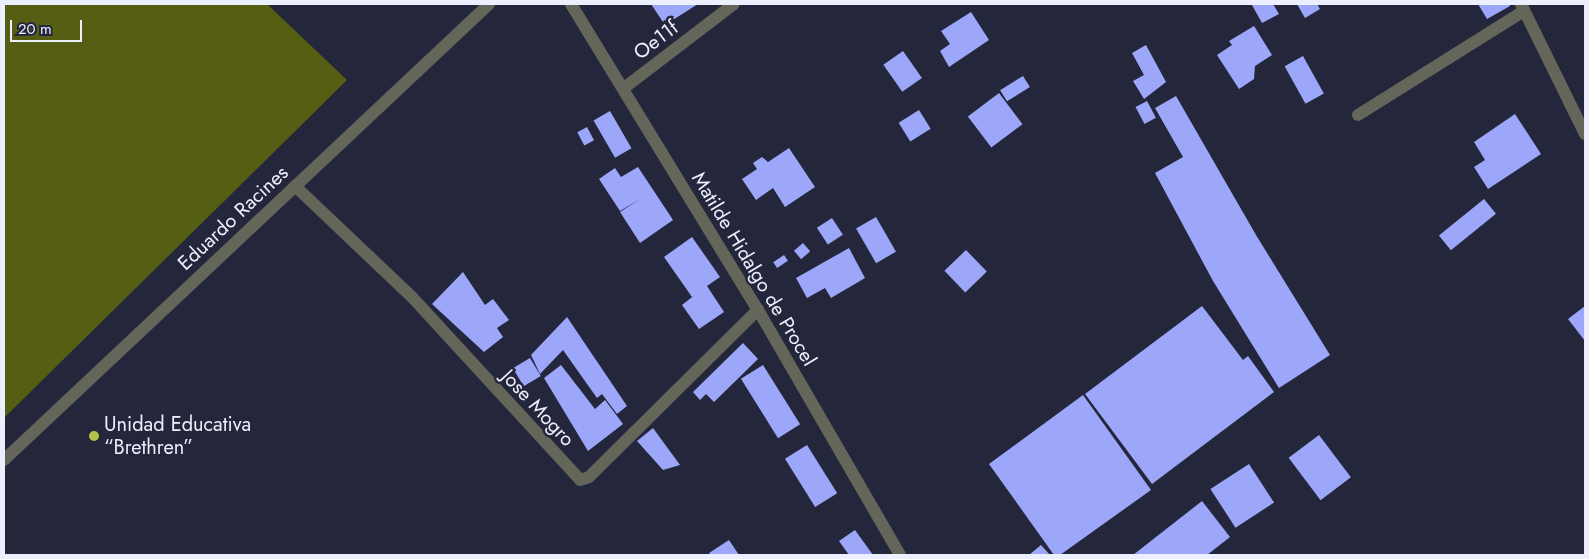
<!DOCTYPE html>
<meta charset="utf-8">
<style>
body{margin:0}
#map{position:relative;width:1589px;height:559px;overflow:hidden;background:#24273c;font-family:Jost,sans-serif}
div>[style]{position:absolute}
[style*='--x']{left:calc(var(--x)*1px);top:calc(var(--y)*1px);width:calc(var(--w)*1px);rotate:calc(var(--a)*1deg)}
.forest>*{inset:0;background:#565e13}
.building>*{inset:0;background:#9ca7f9;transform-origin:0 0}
.street>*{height:12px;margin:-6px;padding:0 6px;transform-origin:6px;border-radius:6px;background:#64665a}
.dots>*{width:14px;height:14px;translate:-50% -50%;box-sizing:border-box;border:2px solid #24273c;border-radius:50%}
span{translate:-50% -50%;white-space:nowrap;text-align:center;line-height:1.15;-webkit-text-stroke:5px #24273c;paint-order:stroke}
.street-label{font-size:20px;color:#eceffd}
.poi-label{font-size:20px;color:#eceffd}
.left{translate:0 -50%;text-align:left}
.frame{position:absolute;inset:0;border:5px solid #eceffd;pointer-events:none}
.scale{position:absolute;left:10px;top:20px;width:72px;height:22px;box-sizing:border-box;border:2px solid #eceffd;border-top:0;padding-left:6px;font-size:15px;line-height:18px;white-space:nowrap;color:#eceffd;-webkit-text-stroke:4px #24273c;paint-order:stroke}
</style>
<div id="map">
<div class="forest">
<div style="clip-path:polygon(4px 4px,267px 4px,347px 80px,4px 418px)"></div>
</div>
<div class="building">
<div style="clip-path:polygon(651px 4px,698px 4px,665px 25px)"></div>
<div style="clip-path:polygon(1273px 4px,1279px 14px,1262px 23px,1252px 5px)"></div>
<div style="clip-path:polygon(1297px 4px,1317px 4px,1320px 9px,1305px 18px)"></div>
<div style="clip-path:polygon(1478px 4px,1509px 4px,1510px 6px,1487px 19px)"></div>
<div style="clip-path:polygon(971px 12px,989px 40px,949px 67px,940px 51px,950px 44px,941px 31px)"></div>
<div style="clip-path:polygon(1254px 26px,1272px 55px,1255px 66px,1254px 79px,1239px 89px,1217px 55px,1232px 45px,1229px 41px)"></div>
<div style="clip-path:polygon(1146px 45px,1166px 82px,1144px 99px,1133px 81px,1144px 75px,1132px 53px)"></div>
<div style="left:903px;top:51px;width:33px;height:24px;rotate:55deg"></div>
<div style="left:1303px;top:56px;width:43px;height:21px;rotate:61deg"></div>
<div style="left:1023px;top:76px;width:13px;height:27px;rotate:58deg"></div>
<div style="left:999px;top:93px;width:39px;height:39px;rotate:53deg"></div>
<div style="clip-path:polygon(1176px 96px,1256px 235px,1330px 355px,1279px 388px,1213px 281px,1155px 173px,1183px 157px,1155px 108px)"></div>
<div style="left:1147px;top:101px;width:19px;height:13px;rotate:62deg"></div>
<div style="left:919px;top:110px;width:22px;height:24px;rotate:58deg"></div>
<div style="left:610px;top:111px;width:43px;height:19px;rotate:60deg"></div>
<div style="clip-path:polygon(1515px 114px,1541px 154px,1488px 189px,1474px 167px,1485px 160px,1474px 142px)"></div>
<div style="left:587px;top:127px;width:15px;height:11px;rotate:62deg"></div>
<div style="clip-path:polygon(789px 148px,815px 187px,785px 207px,773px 188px,756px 200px,742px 179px,757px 169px,753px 163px,762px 157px,768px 162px)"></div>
<div style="clip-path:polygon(638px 167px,673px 220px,640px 243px,620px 212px,640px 199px,620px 211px,599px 179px,615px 168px,621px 177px)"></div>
<div style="left:1484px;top:199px;width:19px;height:58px;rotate:51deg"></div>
<div style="left:876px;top:217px;width:40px;height:23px;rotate:60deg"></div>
<div style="left:832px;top:218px;width:20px;height:18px;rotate:57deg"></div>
<div style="clip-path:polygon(692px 237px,720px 277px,707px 286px,724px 312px,699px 329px,682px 305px,696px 294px,692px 297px,664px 257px)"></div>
<div style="left:803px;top:243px;width:11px;height:12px;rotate:49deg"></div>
<div style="clip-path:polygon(849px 248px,865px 278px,831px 298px,825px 288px,807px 298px,796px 278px)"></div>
<div style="left:966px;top:250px;width:30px;height:30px;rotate:46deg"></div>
<div style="left:784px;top:255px;width:7px;height:13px;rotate:56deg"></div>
<div style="clip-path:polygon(463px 272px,485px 305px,493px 299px,509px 320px,497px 328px,503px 337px,484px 352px,432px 304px)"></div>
<div style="clip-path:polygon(1202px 306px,1243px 360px,1248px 356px,1274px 392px,1152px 484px,1085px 394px)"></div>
<div style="clip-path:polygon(1585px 306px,1585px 341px,1568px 319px)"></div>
<div style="clip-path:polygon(567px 317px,627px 406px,617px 414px,602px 394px,597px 398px,563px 350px,540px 374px,531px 355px)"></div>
<div style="clip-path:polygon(743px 343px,758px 359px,714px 402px,706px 394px,700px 400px,693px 392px)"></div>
<div style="left:530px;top:358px;width:21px;height:20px;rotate:59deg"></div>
<div style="clip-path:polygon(561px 365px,595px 409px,605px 400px,623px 424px,588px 451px,544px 378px)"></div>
<div style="left:763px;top:365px;width:70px;height:26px;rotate:58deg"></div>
<div style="clip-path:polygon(1083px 395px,1151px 490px,1060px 555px,1054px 555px,989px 464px)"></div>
<div style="clip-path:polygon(653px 428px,680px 465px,663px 470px,637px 441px)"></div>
<div style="left:1319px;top:435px;width:53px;height:38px;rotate:53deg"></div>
<div style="left:807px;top:445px;width:57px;height:26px;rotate:58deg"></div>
<div style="left:1249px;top:464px;width:46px;height:46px;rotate:57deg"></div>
<div style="clip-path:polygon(1202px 501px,1230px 537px,1207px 555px,1133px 555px)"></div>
<div style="clip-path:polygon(855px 530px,873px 555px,849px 555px,839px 541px)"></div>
<div style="clip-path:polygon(729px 540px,739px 555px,711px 555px,709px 553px)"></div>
<div style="clip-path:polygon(1041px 545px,1050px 555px,1029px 555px)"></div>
</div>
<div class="street">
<div style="--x:571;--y:4;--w:359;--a:58.6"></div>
<div style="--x:758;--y:310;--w:283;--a:59.9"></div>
<div style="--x:1521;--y:4;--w:145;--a:63.8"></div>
<div style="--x:624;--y:88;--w:138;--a:-37.4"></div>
<div style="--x:1358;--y:115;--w:196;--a:-32.1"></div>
<div style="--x:295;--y:186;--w:161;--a:43.5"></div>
<div style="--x:412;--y:297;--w:248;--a:47.4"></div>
<div style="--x:580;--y:480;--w:9;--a:-18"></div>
<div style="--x:589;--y:477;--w:238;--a:-44.7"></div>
<div style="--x:4;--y:460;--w:666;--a:-43.23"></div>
</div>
<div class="dots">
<div style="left:94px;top:436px;background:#b4c24a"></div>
</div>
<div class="street-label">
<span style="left:656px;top:40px;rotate:-37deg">Oe11f</span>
<span style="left:233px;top:218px;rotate:-43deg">Eduardo Racines</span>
<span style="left:754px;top:269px;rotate:59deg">Matilde Hidalgo de Procel</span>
<span style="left:538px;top:408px;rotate:47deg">Jose Mogro</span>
</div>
<div class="poi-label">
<span class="left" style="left:104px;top:436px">Unidad Educativa<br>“Brethren”</span>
</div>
<div class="frame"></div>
<div class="scale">20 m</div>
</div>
